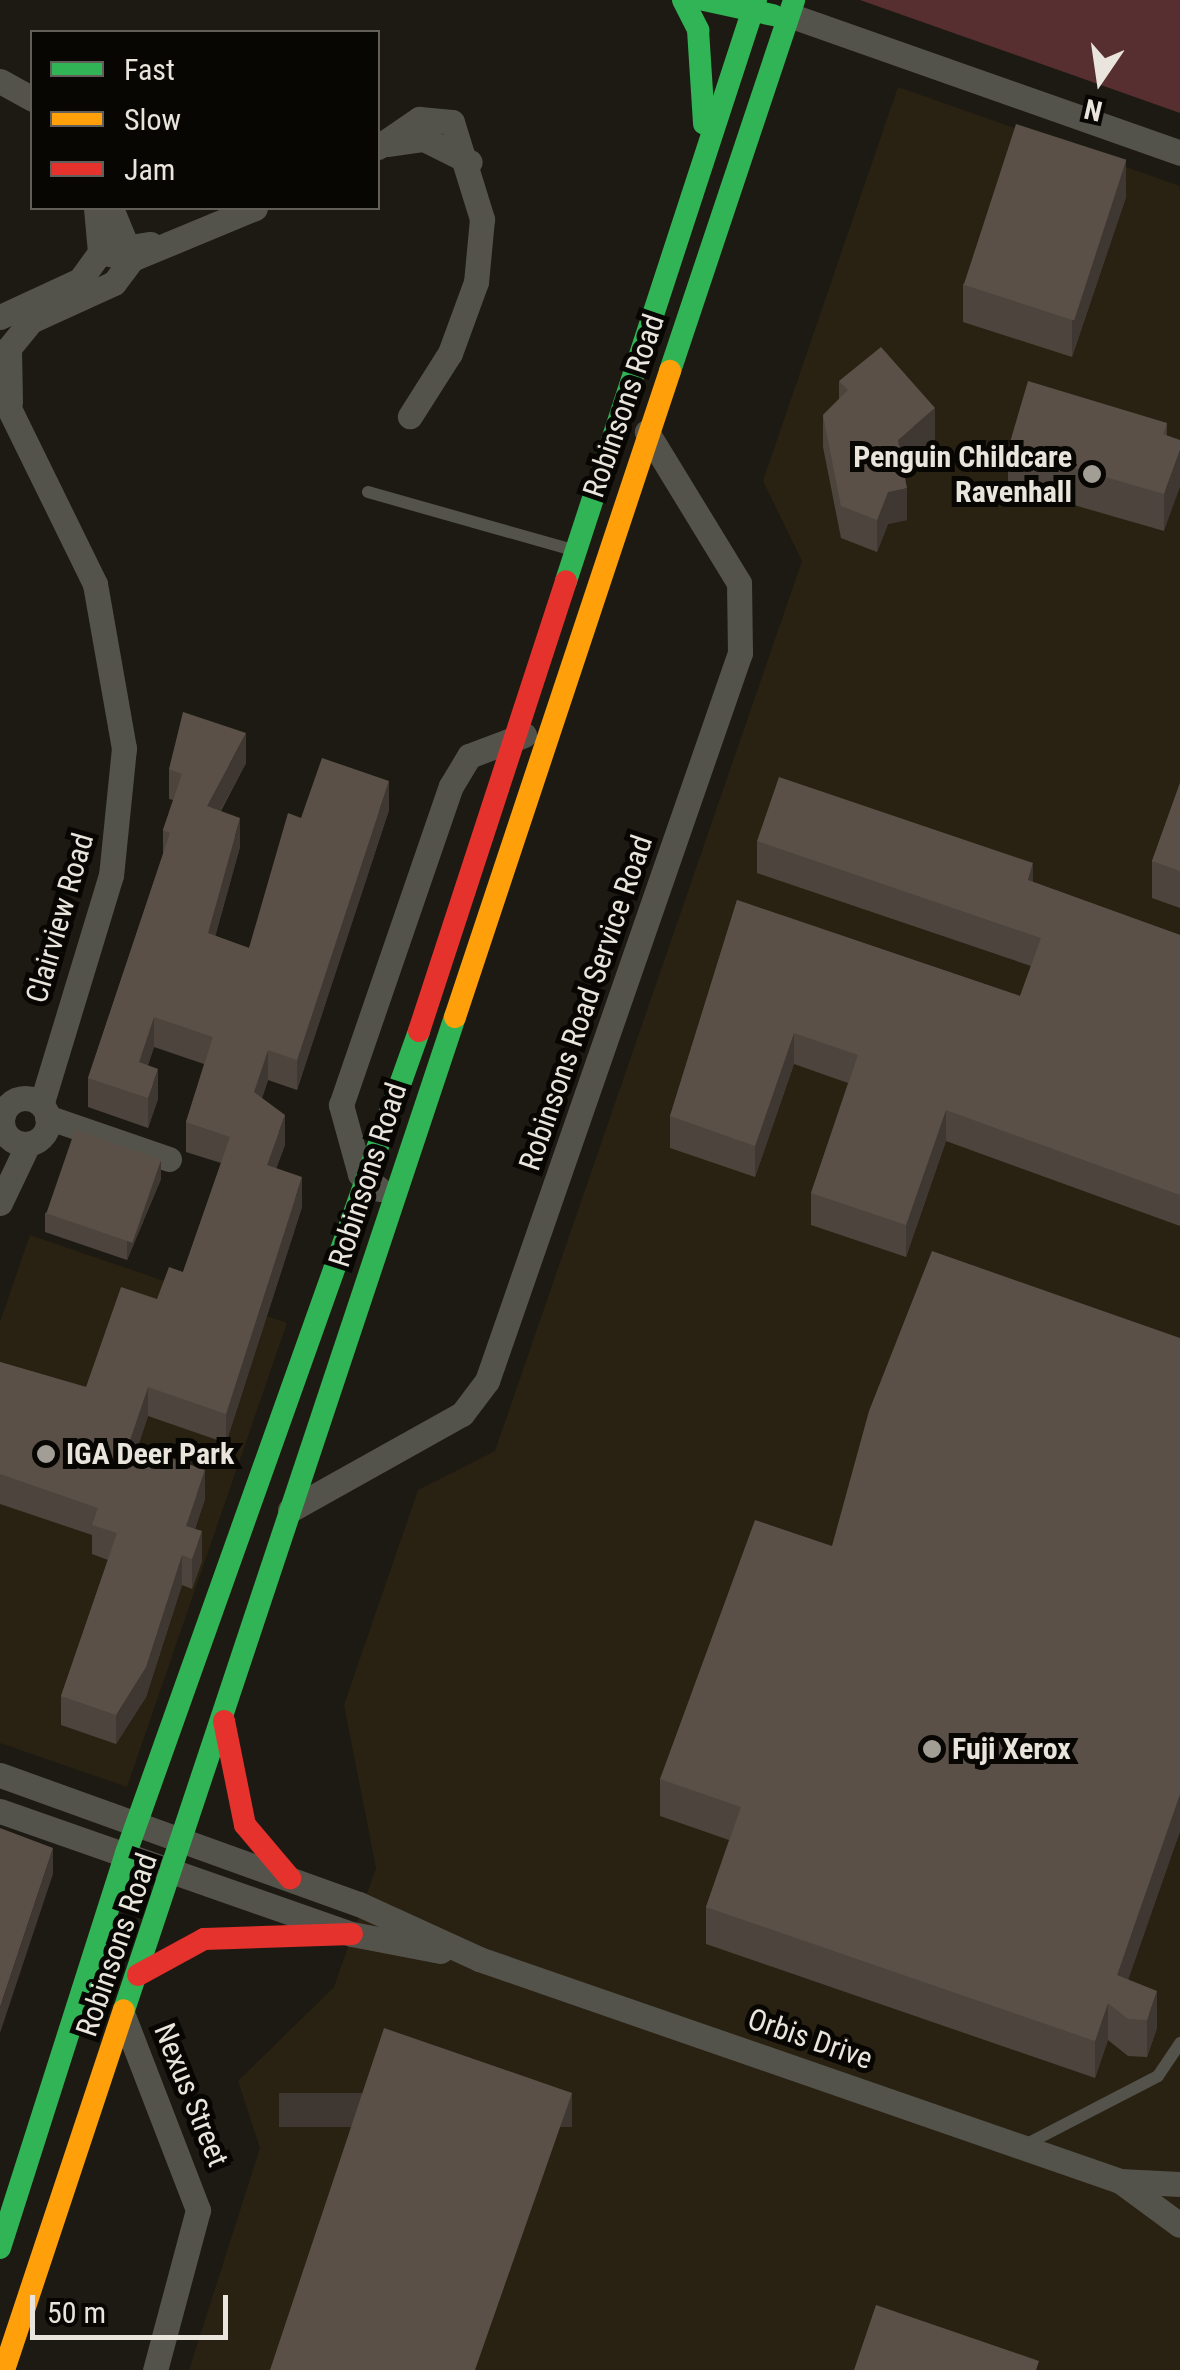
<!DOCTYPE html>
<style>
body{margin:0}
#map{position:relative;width:1180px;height:2370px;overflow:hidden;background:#1d1a13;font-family:"Roboto Condensed",sans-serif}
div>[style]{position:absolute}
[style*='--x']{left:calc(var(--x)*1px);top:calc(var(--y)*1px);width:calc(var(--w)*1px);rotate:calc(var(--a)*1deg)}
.built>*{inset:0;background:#292111}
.green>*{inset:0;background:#572f30}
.lane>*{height:12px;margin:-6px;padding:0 6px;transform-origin:6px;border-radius:6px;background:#53534c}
.street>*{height:25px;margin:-12.5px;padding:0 12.5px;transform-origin:12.5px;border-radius:12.5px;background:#53534c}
.street>.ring{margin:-12.5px;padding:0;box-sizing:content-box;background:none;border:25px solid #53534c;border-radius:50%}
.fast>*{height:22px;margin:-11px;padding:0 11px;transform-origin:11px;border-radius:11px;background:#30b455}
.slow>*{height:22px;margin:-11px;padding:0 11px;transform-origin:11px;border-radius:11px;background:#ff9f0a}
.jam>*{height:22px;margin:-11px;padding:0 11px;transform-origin:11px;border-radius:11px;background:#e5322d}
.wall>*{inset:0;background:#4d453d}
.shaded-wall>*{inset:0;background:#3f3832;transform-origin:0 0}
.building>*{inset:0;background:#5a5047;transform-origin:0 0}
.dots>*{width:28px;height:28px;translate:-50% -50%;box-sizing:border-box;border:5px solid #080603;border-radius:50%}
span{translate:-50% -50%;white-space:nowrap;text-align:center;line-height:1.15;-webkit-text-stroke:10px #080603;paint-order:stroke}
.street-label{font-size:30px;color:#e9e5dd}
.poi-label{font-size:30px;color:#e9e5dd;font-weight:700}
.right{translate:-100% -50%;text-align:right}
.left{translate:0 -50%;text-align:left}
.legend{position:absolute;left:30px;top:30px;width:350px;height:180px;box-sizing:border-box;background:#080603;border:2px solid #625f5a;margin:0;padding:12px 18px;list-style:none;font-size:30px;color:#e9e5dd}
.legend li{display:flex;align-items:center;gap:20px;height:50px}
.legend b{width:50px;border:2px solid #625f5a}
.north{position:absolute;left:1050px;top:30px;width:100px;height:100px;-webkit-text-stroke:8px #080603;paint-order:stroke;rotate:193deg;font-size:28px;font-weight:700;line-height:40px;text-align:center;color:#e9e5dd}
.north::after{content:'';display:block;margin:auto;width:35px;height:45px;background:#e9e5dd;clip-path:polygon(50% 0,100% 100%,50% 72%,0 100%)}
.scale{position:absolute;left:30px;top:2295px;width:198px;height:45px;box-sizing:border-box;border:5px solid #e9e5dd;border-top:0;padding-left:12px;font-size:30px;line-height:35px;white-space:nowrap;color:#e9e5dd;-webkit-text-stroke:8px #080603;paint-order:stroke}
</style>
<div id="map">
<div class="built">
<div style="clip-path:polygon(898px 87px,1180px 186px,1180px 2370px,189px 2370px,260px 2148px,238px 2081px,334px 1987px,376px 1868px,344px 1705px,418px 1490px,495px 1451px,802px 561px,763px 481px)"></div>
<div style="clip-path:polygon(30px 1235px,287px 1323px,127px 1787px,0 1743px,0 1322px)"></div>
</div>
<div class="green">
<div style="clip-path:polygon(860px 0,1180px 0,1180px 113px)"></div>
</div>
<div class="lane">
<div style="--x:368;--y:492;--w:213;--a:15.8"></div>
<div style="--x:1023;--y:2146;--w:152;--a:-27.4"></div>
<div style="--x:1158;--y:2076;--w:40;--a:-56"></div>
</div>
<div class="street">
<div style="--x:789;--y:15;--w:415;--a:19.4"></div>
<div style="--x:0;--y:81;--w:37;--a:29"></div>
<div style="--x:387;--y:144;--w:37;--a:-8"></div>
<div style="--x:424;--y:139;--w:51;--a:26.6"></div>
<div style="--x:378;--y:147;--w:50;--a:-34.3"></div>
<div style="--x:419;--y:119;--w:33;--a:5"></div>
<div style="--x:452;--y:122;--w:102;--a:72.8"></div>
<div style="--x:482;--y:219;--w:63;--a:95.4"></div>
<div style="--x:476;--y:282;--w:76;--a:110.1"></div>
<div style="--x:450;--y:353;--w:75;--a:122.4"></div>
<div style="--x:96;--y:208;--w:44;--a:84.8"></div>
<div style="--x:100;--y:252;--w:33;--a:12"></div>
<div style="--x:132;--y:259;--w:55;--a:-112.4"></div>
<div style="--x:0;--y:317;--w:88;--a:-24.8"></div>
<div style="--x:80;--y:280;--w:34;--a:-54"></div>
<div style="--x:100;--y:252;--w:51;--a:-9.1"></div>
<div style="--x:0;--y:390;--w:216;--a:63.9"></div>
<div style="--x:95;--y:584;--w:167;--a:80"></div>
<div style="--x:124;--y:748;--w:128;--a:95.8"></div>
<div style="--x:111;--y:875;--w:240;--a:106.9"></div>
<div style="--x:10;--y:402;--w:54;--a:-91.1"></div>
<div style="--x:9;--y:348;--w:35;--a:-51"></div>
<div style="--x:31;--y:321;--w:91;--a:-24.6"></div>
<div style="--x:114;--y:283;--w:30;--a:-53"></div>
<div style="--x:132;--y:259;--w:133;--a:-22.5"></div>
<div class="ring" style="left:2px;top:1098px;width:21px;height:21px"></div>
<div style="--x:47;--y:1117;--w:129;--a:19"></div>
<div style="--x:379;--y:1189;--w:24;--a:-142"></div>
<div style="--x:360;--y:1174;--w:72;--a:-105.4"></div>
<div style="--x:341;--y:1105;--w:337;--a:-71"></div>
<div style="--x:451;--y:786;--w:35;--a:-59"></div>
<div style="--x:469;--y:756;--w:59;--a:-20.9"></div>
<div style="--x:0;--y:1203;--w:65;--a:-64.6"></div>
<div style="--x:290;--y:1510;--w:197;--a:-29.2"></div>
<div style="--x:462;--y:1414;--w:41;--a:-52.9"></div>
<div style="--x:487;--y:1381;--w:771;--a:-70.84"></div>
<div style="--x:740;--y:653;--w:70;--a:-90.8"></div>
<div style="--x:739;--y:583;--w:177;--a:-121.4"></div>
<div style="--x:0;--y:1775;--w:381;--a:19.8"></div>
<div style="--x:359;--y:1904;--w:132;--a:24.6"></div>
<div style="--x:479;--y:1959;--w:678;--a:19.1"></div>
<div style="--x:1120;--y:2181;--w:60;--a:2.9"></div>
<div style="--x:0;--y:1811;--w:373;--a:19.3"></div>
<div style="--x:352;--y:1934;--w:90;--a:10.9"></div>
<div style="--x:124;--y:2018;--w:206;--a:68.9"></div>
<div style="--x:198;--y:2210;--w:166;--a:105"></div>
<div style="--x:1120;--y:2181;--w:74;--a:36.3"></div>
</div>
<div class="fast">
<div style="--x:683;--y:0;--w:34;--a:63"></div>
<div style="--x:698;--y:30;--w:94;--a:86.3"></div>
<div style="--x:704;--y:0;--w:71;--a:12.3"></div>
<div style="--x:670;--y:371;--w:391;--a:-71.5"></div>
<div style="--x:566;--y:581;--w:611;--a:-71.89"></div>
<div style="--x:124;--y:2010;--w:1047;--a:-71.57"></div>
<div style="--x:0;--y:2248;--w:415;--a:-72.3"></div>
<div style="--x:126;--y:1853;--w:873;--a:-70.38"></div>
</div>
<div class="slow">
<div style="--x:455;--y:1017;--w:681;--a:-71.59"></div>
<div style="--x:4;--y:2370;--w:379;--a:-71.6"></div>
</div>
<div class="jam">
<div style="--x:419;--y:1031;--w:473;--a:-71.9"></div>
<div style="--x:224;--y:1721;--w:106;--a:78.6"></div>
<div style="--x:245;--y:1825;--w:70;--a:49.7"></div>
<div style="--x:138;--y:1975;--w:75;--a:-28.6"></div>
<div style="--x:204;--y:1939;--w:148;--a:-1.9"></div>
</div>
<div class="wall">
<div style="clip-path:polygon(1126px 197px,1072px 357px,963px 322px,963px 284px)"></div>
<div style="clip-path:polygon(839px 381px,935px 440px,903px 468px,907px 520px,888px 524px,877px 552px,841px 538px,823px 447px,823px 415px,839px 399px)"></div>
<div style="clip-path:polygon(1167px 423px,1164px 531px,1008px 486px,1008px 449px)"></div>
<div style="clip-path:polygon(246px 763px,221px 811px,240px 847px,215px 936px,249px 948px,301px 818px,389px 810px,297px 1090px,268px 1080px,262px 1098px,285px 1145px,276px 1168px,302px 1207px,226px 1443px,148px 1416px,138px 1446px,205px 1499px,195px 1529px,202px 1561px,192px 1589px,182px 1585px,146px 1697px,116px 1744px,61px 1725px,61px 1696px,108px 1560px,92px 1554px,92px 1535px,0 1504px,0 1362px,86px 1387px,157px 1299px,183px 1272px,221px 1163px,186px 1152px,186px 1122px,204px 1064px,154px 1047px,148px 1065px,158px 1099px,148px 1128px,88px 1107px,88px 1078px,163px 854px,163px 830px,173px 800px,169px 799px,169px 769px)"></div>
<div style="clip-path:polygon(1180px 783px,1180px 908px,1152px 898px,1152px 861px)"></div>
<div style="clip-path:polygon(757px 841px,1033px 882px,1180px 935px,1180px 1226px,946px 1141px,906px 1257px,811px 1225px,811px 1193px,848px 1083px,794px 1064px,755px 1177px,670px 1148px,670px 1116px,737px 900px,1020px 996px,1031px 966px,757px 873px)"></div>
<div style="clip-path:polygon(161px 1179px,127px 1260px,45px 1232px,45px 1213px)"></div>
<div style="clip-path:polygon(1180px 1338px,1180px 1831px,1128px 1979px,1157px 2028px,1147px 2057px,1128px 2056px,1108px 2040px,1095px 2078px,706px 1944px,706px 1907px,729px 1840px,660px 1816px,660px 1779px,832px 1546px)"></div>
</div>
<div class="shaded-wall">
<div style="clip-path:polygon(1126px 160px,1126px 197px,1072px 357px,1072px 320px)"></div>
<div style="clip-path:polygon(935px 408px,935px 440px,898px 472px,898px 440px)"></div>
<div style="clip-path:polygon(1180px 450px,1180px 487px,1164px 531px,1164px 494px)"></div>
<div style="clip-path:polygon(907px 488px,907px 520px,888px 524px,877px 552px,877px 520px,888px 492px)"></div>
<div style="clip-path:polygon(246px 733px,246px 763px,207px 835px,207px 806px)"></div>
<div style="clip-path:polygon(389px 781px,389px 810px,297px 1090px,297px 1060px)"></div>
<div style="clip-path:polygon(240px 818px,240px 847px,208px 963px,208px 933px)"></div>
<div style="clip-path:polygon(1033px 863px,1033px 895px,1028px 880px)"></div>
<div style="clip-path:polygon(154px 1017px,154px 1047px,139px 1092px,139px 1062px)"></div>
<div style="clip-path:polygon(794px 1033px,794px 1064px,755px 1177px,755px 1146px)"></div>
<div style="clip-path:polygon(268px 1050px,268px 1080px,254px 1122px,254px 1092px)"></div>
<div style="clip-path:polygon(158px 1069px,158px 1099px,148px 1128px,148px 1098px)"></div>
<div style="clip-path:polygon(946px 1110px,946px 1141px,906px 1257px,906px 1225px)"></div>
<div style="clip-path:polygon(285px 1115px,285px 1145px,267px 1194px,267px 1165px)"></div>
<div style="clip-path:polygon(161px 1160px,161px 1179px,127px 1260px,127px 1241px)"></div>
<div style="clip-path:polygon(302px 1177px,302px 1207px,226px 1443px,226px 1414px)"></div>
<div style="clip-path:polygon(148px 1387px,148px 1416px,129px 1473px,129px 1443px)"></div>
<div style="clip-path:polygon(205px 1470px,205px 1499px,186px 1555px,186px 1526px)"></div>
<div style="clip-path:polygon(202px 1531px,202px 1561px,192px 1589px,192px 1559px)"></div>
<div style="clip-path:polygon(182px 1555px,182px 1585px,146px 1697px,116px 1744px,116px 1715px)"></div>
<div style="clip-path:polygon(1180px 1794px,1180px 1831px,1117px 2012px,1117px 1975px)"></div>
<div style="clip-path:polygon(53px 1848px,53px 1874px,0 2033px,0 2007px)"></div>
<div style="clip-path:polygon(1157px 1991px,1157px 2028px,1147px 2057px,1147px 2020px)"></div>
<div style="clip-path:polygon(1108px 2003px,1108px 2040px,1095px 2078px,1095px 2041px)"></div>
<div style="left:572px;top:2093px;width:34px;height:293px;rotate:90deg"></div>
</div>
<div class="building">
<div style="left:1016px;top:124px;width:116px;height:169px;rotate:18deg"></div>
<div style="clip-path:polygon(881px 347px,935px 408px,898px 440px,907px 488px,888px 492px,877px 520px,841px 506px,823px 415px,848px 390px,839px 381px)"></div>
<div style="clip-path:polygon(1028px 381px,1167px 423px,1163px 434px,1180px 440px,1180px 450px,1164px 494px,1008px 449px)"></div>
<div style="clip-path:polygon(183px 712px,246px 733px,207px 806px,240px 818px,208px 933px,249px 948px,288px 813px,301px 818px,322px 758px,389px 781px,297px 1060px,268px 1050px,254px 1092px,285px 1115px,267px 1165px,302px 1177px,226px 1414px,148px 1387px,129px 1443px,205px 1470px,186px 1526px,202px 1531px,192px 1559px,182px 1555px,146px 1667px,116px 1715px,61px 1696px,117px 1533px,92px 1525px,98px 1508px,0 1474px,0 1362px,86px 1387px,121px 1287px,157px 1299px,169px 1267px,183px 1272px,230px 1137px,186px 1122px,213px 1037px,154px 1017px,139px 1062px,158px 1069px,148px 1098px,88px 1078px,170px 833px,163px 830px,182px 774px,169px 769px)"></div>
<div style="clip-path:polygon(779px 777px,1033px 863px,1028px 880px,1180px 935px,1180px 1195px,946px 1110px,906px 1225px,811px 1193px,858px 1055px,794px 1033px,755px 1146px,670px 1116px,737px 900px,1020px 996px,1041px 938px,757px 841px)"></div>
<div style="clip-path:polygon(1180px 783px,1180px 871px,1152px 861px)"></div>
<div style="left:75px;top:1130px;width:91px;height:88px;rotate:19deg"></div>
<div style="clip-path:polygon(932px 1251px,1180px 1338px,1180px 1794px,1117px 1975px,1157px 1991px,1147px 2020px,1128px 2019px,1108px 2003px,1095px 2041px,706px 1907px,741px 1807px,660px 1779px,755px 1520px,832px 1546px,869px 1411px)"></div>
<div style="clip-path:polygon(0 1828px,53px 1848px,0 2007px)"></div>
<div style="clip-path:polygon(384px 2028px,572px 2093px,475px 2370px,270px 2370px)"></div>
<div style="clip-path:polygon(876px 2305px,1039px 2361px,1036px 2370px,854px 2370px)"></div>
</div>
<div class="dots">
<div style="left:1092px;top:474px;background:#a29e96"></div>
<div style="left:46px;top:1454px;background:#a29e96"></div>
<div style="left:932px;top:1749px;background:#a29e96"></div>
</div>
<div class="street-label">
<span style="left:624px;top:406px;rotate:-71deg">Robinsons Road</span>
<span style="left:60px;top:918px;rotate:-74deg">Clairview Road</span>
<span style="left:586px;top:1003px;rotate:-71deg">Robinsons Road Service Road</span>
<span style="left:368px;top:1175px;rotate:-72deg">Robinsons Road</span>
<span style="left:117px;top:1945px;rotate:-71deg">Robinsons Road</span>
<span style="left:810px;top:2039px;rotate:19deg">Orbis Drive</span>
<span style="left:191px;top:2095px;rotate:68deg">Nexus Street</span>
</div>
<div class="poi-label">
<span class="right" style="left:1072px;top:474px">Penguin Childcare<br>Ravenhall</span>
<span class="left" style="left:66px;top:1454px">IGA Deer Park</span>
<span class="left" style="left:952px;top:1749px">Fuji Xerox</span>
</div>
<ul class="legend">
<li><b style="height:12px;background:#30b455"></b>Fast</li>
<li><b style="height:12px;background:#ff9f0a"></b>Slow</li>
<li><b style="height:12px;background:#e5322d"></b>Jam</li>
</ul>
<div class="north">N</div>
<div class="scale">50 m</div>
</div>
